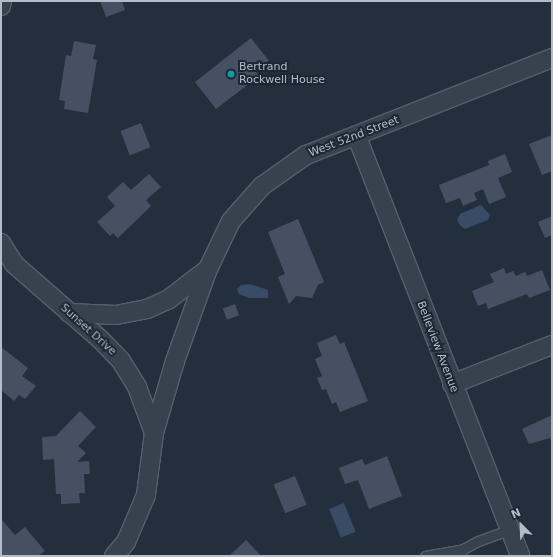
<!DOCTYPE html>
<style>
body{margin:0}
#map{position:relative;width:553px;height:557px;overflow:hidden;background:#242f3e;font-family:"DejaVu Sans",sans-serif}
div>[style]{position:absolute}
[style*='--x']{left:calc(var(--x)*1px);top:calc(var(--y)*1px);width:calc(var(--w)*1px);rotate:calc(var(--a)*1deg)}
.water>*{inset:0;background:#394c67;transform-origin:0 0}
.building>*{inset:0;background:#455162;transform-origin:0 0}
.roads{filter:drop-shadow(1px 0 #565f6c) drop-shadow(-1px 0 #565f6c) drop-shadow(0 1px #565f6c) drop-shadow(0 -1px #565f6c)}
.lane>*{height:9px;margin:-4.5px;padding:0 4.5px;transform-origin:4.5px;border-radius:4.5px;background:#38414e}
.street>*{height:18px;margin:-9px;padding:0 9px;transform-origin:9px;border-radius:9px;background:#38414e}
.dots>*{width:11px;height:11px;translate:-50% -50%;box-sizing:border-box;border:2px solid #1d2633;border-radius:50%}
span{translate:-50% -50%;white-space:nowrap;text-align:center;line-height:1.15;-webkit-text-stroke:4px #1d2633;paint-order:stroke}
.poi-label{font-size:11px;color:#b4bcc9}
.left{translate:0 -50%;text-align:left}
.street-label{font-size:11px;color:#b4bcc9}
.frame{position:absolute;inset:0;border:2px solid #b4bcc9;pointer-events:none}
.north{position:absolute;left:501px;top:505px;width:40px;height:40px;-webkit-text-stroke:3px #1d2633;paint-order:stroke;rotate:336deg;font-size:11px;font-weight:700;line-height:16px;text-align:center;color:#b4bcc9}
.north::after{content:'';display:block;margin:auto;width:14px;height:18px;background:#b4bcc9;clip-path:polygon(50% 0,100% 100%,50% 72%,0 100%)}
</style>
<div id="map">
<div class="water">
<div style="clip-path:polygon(481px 205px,490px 215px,488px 220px,465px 229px,460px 225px,457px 220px,460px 214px)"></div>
<div style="clip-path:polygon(250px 284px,268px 290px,268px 298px,249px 298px,239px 294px,237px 289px,241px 285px)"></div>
<div style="left:344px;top:503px;width:31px;height:16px;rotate:68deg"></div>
</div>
<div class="building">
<div style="clip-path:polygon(100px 1px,122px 1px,125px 10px,106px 17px)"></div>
<div style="clip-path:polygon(251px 38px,269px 61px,255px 71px,259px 76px,216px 109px,195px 82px)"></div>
<div style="clip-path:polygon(74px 41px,96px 45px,93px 59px,97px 60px,88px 113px,64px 109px,65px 101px,59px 100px,66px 55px,71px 56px)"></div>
<div style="left:141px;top:123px;width:26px;height:22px;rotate:69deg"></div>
<div style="clip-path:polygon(552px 135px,552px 171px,542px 175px,529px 144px)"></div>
<div style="clip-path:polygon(505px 154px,512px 172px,498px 178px,506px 197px,489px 204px,483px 189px,474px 193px,477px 200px,463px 206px,460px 198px,446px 203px,439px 185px,489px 165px,488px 161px)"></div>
<div style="clip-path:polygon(149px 174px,161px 187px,146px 200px,151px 206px,118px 238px,113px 233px,110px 236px,97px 222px,115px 206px,107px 197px,123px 182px,131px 190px)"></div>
<div style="clip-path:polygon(552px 216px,552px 235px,545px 238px,538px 222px)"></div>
<div style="clip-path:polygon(298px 219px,324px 282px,318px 285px,312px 298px,296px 296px,289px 304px,278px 277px,285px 274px,268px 232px)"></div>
<div style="clip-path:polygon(504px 268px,506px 274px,513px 271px,516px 276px,525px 272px,527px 276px,542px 270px,550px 290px,529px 298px,527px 294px,488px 309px,486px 303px,478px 306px,472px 291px,494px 282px,490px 274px)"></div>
<div style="left:235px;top:304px;width:12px;height:13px;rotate:70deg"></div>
<div style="clip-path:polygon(336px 335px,340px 344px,344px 342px,368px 401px,340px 412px,336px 402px,332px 404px,326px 389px,322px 390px,317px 378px,322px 376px,315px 359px,322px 356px,317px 343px)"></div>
<div style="clip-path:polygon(1px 347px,28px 368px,22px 376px,36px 386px,25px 399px,19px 395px,14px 401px,1px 390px)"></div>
<div style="clip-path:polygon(80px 411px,96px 427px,78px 446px,86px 453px,77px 462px,89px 461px,90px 474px,84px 474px,85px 493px,79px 493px,80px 503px,61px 504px,61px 494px,56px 494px,54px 459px,43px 460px,42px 437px,56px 436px)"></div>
<div style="clip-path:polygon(552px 415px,552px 443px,550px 438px,529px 444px,522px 429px)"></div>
<div style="clip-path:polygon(387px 456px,402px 496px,369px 509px,358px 480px,345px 484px,339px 468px,362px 459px,365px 465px)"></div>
<div style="left:295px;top:476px;width:31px;height:23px;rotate:68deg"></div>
<div style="clip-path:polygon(1px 519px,15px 535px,25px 527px,45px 551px,38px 556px,1px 556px)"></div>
<div style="clip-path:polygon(246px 540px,261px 556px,229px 556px)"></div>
</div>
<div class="roads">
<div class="lane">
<div style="--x:425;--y:556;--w:39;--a:-10"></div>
<div style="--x:458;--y:556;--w:9;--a:-54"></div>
<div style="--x:463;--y:549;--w:17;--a:-28"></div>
<div style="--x:478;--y:541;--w:33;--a:-20"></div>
</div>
<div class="street">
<div style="--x:1;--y:6;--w:5;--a:-79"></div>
<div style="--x:357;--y:137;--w:450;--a:68.7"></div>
<div style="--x:1;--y:243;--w:25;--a:58"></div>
<div style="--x:14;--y:264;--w:114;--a:41.1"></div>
<div style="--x:100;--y:339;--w:30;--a:46"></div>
<div style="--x:121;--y:361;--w:31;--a:58"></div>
<div style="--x:137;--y:387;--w:49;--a:69.7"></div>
<div style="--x:154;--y:433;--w:63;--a:97.4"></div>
<div style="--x:146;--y:495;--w:51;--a:113.1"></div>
<div style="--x:126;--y:542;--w:18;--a:131"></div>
<div style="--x:69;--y:313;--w:47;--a:2.4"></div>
<div style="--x:116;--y:315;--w:32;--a:-11"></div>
<div style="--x:147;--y:309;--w:24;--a:-24"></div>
<div style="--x:169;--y:299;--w:49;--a:-37.6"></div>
<div style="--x:208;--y:269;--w:53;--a:-64.4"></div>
<div style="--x:231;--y:221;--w:47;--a:-48.5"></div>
<div style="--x:262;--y:186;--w:54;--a:-35.2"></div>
<div style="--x:306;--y:155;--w:264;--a:-21.5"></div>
<div style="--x:452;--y:384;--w:107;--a:-21.3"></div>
<div style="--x:154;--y:433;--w:75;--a:-73.7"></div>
<div style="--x:175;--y:361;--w:98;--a:-70.3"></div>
</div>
</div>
<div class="dots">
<div style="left:231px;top:74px;background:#0f9aa8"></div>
</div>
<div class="poi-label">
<span class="left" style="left:239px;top:74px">Bertrand<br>Rockwell House</span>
</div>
<div class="street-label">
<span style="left:354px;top:137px;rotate:-21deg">West 52nd Street</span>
<span style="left:88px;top:330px;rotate:42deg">Sunset Drive</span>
<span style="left:437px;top:347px;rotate:69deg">Belleview Avenue</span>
</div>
<div class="frame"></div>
<div class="north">N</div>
</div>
